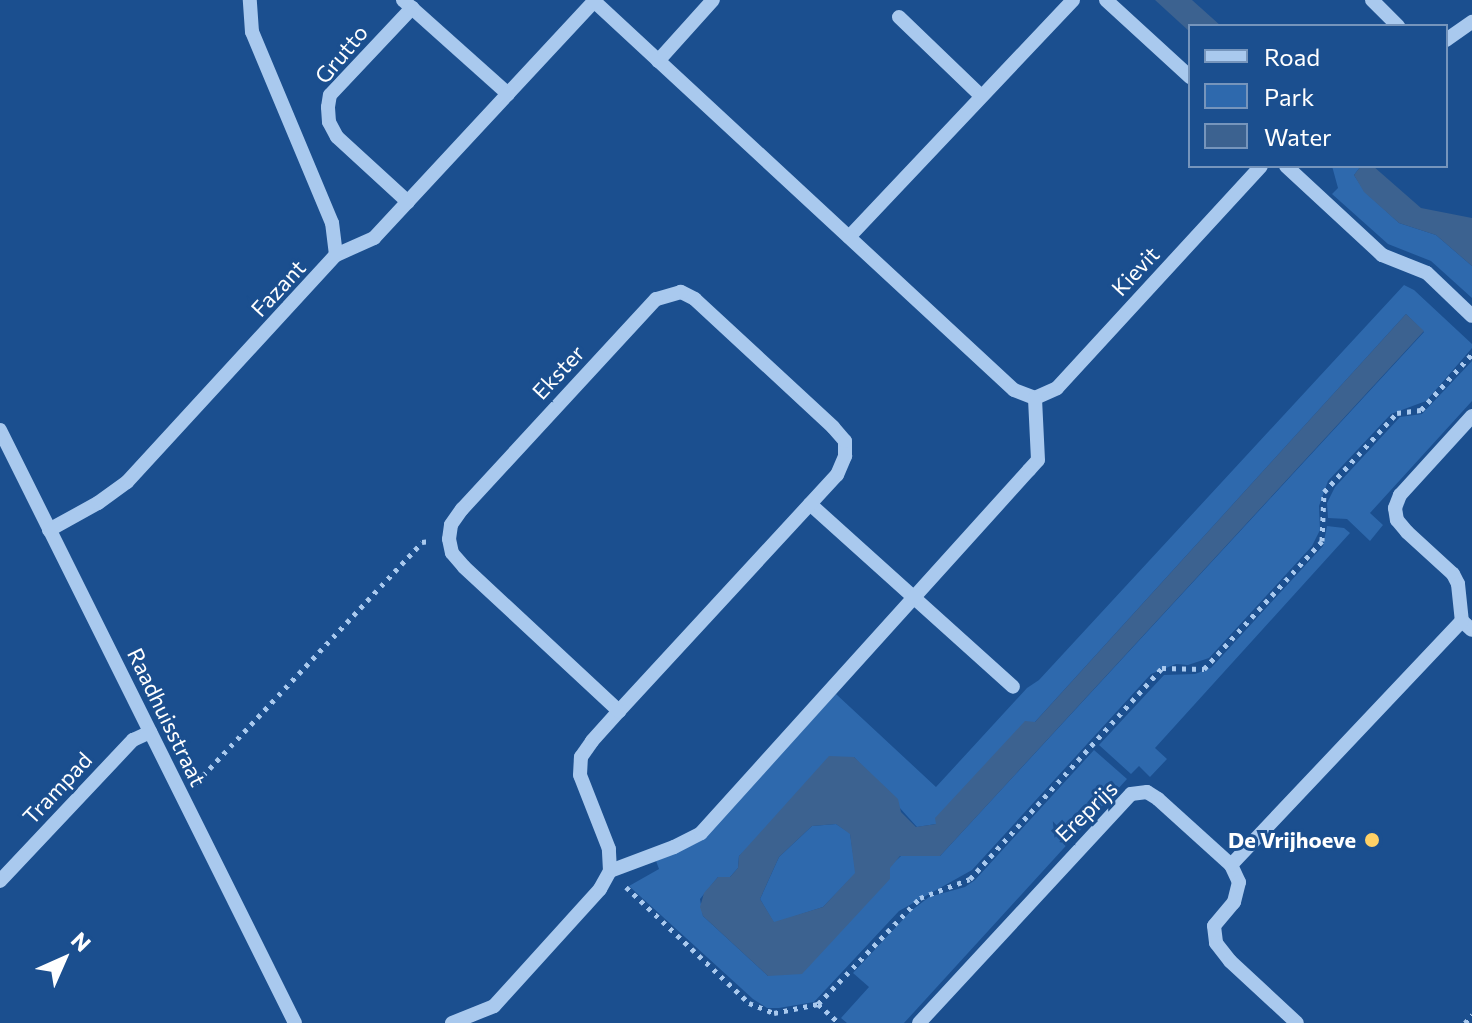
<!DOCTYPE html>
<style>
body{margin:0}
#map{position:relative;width:1472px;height:1023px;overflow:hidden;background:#1b4f8f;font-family:Commissioner,sans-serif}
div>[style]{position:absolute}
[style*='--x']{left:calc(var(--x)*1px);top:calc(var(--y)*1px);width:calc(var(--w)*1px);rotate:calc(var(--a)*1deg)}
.green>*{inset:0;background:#2e69ad}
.water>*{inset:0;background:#3c6290}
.path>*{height:5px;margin-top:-2.5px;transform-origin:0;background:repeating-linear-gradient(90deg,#a9c9ee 0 4px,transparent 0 10px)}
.minor>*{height:14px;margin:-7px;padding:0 7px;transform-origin:7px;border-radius:7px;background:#a9c9ee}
.dots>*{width:22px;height:22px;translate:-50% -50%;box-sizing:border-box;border:4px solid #1b4f8f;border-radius:50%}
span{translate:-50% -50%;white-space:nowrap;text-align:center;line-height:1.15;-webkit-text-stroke:6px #1b4f8f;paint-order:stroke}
.street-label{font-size:22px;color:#fff}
.poi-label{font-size:22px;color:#fff;font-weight:700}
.right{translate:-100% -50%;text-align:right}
.legend{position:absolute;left:1188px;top:24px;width:260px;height:144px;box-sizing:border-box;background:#1b4f8f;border:2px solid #7695bc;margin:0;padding:10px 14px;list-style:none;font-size:24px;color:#fff}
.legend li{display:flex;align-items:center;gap:16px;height:40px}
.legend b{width:40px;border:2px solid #7695bc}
.north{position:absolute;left:24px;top:919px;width:80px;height:80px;-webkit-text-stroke:6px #1b4f8f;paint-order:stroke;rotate:45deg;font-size:22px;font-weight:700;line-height:32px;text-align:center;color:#fff}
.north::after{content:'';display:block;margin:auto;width:28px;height:36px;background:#fff;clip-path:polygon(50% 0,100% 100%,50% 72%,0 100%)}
</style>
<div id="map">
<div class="green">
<div style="clip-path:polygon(1332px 166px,1361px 166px,1354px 175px,1365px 192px,1399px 223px,1436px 235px,1472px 266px,1472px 298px,1431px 261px,1388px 244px,1332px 194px,1338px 188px)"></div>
<div style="clip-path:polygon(evenodd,1404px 285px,1414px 290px,1472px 344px,1472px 348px,1426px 401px,1391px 414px,1328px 481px,1319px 506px,1320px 530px,1312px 546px,1209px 658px,1188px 665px,1176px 664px,1151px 674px,972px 870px,899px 911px,814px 1002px,779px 1008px,767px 1008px,753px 999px,629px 886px,659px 869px,656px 861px,699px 842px,836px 694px,936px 787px,1027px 688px,1039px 680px,1404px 285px,1406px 314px,1424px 332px,940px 856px,901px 856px,768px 976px,703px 916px,700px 899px,718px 877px,730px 877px,738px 868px,739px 856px,854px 757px,917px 827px,936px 824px,1025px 722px,1034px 723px,1406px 314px)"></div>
<div style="clip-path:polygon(1472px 361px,1472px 401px,1370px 513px,1383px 525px,1370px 541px,1347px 519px,1328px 518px,1327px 503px,1335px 487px,1400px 417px,1422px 414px)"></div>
<div style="clip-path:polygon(1327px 526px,1344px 528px,1350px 533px,1155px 748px,1167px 759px,1150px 777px,1139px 766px,1131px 774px,1099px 745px,1164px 675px,1195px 674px,1211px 668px,1323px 546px)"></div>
<div style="clip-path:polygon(1094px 750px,1127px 779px,904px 1023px,847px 1023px,841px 1018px,869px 987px,853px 973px,911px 911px,929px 897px,965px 887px,975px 880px)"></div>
<div style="clip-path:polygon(836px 824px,850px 833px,856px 873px,823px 907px,774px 923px,760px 899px,779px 857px,812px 826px)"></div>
</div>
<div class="water">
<div style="clip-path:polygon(1155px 0,1192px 0,1221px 26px,1190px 26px,1190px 32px)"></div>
<div style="clip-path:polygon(1361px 166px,1373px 166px,1421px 208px,1472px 218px,1472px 266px,1436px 235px,1399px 223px,1364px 192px,1354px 175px)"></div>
<div style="clip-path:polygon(evenodd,1406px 314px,1424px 331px,940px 856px,900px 856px,890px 868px,890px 879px,802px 974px,768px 976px,703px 916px,700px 907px,704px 893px,718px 877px,730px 877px,738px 868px,739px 856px,829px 756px,854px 757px,898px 799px,901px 812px,916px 827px,936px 824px,935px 818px,1025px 721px,1035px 722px,1406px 314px,836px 824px,850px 834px,855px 873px,823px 907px,774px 922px,760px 899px,779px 857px,812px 826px,836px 824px)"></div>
</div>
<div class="path">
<div style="--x:196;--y:783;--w:330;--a:-46.8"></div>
<div style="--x:422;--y:542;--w:8;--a:-7"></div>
<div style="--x:626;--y:887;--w:169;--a:43.3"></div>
<div style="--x:749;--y:1003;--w:27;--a:22"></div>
<div style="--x:774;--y:1013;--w:45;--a:-11.6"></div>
<div style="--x:818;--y:1004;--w:147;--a:-46.1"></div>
<div style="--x:920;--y:898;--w:53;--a:-20.8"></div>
<div style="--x:970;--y:879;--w:285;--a:-47.7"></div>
<div style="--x:1162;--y:668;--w:42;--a:1.4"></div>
<div style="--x:1204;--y:669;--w:174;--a:-47.3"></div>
<div style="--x:1322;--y:541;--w:49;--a:-87.7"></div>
<div style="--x:1324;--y:492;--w:108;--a:-47.3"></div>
<div style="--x:1397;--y:413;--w:24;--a:-7"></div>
<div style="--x:1421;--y:410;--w:76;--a:-47.7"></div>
<div style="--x:818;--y:1004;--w:28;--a:42"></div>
<div style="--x:1465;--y:1023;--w:11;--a:-49"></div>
</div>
<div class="minor">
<div style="--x:403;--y:0;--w:141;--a:41.8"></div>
<div style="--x:1106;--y:0;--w:114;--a:42.5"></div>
<div style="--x:1372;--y:0;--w:37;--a:45"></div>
<div style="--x:899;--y:17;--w:114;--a:43.9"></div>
<div style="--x:1446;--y:40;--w:32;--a:-35"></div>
<div style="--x:658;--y:61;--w:82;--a:-48"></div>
<div style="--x:1286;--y:166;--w:131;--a:42.8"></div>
<div style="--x:1382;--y:255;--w:48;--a:21.8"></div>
<div style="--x:1427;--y:273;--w:62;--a:43.7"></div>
<div style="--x:408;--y:202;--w:96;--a:-137.5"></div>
<div style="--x:337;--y:137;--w:17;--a:-118"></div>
<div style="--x:329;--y:122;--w:15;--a:-94"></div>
<div style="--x:328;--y:107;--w:12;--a:-81"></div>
<div style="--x:330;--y:95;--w:120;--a:-46.7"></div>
<div style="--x:849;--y:237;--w:326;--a:-46.6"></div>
<div style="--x:336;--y:255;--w:42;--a:-24.1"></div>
<div style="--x:374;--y:238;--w:323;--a:-47.1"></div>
<div style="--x:594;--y:1;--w:572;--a:42.81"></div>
<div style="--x:1014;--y:390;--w:22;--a:21"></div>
<div style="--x:1035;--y:398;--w:24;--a:-24"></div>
<div style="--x:1057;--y:388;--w:301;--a:-47.4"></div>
<div style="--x:1472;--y:416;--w:107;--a:132.3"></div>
<div style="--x:1400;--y:495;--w:14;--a:111"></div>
<div style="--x:1395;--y:508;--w:12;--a:81"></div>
<div style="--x:1397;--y:520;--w:16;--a:50"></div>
<div style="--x:1407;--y:532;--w:62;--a:42.4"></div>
<div style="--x:1453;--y:574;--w:11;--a:63"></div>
<div style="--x:1458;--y:584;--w:37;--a:84"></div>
<div style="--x:1462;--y:621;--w:13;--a:42"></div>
<div style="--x:0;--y:430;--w:662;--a:63.55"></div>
<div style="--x:810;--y:504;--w:273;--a:42"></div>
<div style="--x:49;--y:530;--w:56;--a:-28.9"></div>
<div style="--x:98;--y:503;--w:36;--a:-36"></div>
<div style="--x:127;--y:482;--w:309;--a:-47.4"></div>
<div style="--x:336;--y:255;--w:32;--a:-97"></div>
<div style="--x:332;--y:223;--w:207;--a:-112.7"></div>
<div style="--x:252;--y:32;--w:32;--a:-94"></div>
<div style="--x:1231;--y:865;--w:19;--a:65"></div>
<div style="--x:1239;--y:882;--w:21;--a:104"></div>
<div style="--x:1234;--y:902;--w:31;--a:130"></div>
<div style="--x:1214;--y:926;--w:17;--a:83"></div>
<div style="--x:1216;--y:943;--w:23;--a:52"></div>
<div style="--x:1230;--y:961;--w:91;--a:42.8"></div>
<div style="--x:610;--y:871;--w:68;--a:-20.6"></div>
<div style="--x:674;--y:847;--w:30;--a:-27"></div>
<div style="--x:701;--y:833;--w:489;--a:-47.9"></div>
<div style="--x:1029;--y:470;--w:13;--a:-48"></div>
<div style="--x:1038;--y:460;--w:62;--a:-92.8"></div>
<div style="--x:0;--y:881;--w:194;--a:-46.7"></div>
<div style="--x:133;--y:740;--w:19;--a:-25"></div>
<div style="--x:452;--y:1023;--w:45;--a:-22"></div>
<div style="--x:494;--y:1006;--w:158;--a:-47.8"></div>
<div style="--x:600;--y:889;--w:21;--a:-61"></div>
<div style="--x:610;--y:871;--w:22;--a:-93"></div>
<div style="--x:609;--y:849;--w:79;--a:-111.4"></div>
<div style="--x:580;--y:775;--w:18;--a:-87"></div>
<div style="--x:581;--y:757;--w:19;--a:-55"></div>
<div style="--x:592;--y:741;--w:40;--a:-48"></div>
<div style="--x:619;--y:711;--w:321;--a:-47.3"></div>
<div style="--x:837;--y:475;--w:21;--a:-67"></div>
<div style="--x:845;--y:456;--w:15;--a:-90"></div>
<div style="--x:845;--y:441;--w:18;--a:-131"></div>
<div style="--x:833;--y:427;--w:188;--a:-137.2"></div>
<div style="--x:695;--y:299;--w:16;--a:-153"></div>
<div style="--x:681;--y:292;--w:26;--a:164"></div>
<div style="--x:656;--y:299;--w:286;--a:132.7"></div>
<div style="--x:462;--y:509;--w:19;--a:125"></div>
<div style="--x:451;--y:525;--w:14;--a:98"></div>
<div style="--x:449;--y:539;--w:14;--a:78"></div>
<div style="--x:452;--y:553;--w:18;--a:49"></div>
<div style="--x:464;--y:567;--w:212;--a:42.9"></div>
<div style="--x:919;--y:1023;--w:312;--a:-47.2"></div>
<div style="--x:1131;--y:794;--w:16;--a:-7"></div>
<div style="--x:1147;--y:792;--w:13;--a:32"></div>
<div style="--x:1158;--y:799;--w:98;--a:42.1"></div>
<div style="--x:1231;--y:865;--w:336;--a:-46.6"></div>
</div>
<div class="dots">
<div style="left:1372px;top:840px;background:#ffd166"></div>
</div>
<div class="street-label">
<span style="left:341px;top:54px;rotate:-50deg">Grutto</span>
<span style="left:1135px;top:271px;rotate:-47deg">Kievit</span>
<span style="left:278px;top:288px;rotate:-47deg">Fazant</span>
<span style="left:558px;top:372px;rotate:-47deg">Ekster</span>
<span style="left:167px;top:717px;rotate:64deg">Raadhuisstraat</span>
<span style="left:57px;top:788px;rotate:-47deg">Trampad</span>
<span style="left:1086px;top:811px;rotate:-44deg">Ereprijs</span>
</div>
<div class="poi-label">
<span class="right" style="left:1356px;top:840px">De Vrijhoeve</span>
</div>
<ul class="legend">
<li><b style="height:10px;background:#a9c9ee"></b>Road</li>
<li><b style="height:22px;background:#2e69ad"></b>Park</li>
<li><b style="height:22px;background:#3c6290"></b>Water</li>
</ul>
<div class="north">N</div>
</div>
